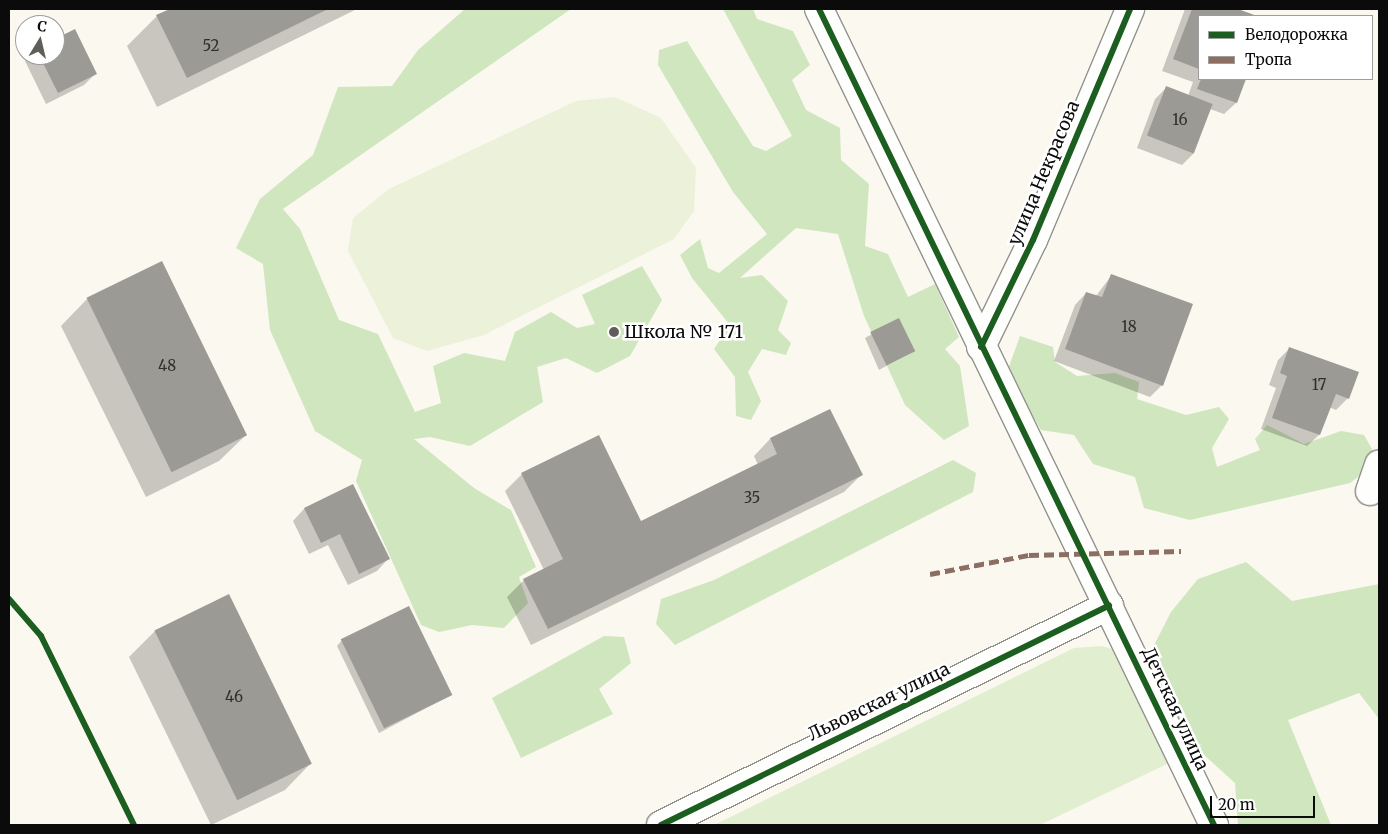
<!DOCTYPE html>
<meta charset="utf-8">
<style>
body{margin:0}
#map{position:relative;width:1388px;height:834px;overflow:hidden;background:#faf8ef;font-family:Merriweather,serif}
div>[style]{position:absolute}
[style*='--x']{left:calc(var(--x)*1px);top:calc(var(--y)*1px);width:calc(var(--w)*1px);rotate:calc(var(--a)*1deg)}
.green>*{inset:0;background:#e1efd0}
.forest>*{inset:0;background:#d0e6be}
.pitch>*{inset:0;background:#ebf2d9}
.shadow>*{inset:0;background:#0003}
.building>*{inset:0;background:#9c9a95;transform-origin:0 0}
.roads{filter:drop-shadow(1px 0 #93928e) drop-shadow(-1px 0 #93928e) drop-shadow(0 1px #93928e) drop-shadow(0 -1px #93928e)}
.minor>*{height:28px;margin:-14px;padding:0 14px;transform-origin:14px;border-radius:14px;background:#fefefd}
.quiet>*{height:5px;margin-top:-2.5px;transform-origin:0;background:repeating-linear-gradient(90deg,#8d6e63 0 10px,transparent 0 15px)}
.cycleway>*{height:6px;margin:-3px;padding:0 3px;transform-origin:3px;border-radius:3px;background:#1b5e20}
.dots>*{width:14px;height:14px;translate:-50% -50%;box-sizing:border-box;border:2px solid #fff;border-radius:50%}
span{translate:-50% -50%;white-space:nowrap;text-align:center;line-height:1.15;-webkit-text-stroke:5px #fff;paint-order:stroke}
.number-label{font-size:15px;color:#2f2f2e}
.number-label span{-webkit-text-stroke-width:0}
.street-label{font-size:18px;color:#0b0b0b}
.poi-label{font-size:18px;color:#0b0b0b}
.left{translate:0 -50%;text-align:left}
.frame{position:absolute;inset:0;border:10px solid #0b0b0b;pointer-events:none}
.legend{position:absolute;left:1198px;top:15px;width:175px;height:65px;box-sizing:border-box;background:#fff;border:1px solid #9d9d9d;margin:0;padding:6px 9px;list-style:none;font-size:15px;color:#0b0b0b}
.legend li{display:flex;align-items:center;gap:10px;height:25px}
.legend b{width:25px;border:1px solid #9d9d9d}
.north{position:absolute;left:15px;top:15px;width:50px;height:50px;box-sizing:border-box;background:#fff;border:1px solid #9d9d9d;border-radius:50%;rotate:9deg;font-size:14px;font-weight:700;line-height:20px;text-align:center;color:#0b0b0b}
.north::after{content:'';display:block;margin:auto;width:18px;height:22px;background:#5f5e5b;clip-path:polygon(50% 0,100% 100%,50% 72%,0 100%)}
.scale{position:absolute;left:1210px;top:796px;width:105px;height:22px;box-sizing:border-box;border:2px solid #0b0b0b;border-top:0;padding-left:6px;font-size:15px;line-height:18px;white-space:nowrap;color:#0b0b0b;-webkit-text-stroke:4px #fff;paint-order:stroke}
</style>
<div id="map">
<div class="green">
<div style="clip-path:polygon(1102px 646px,1115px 650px,1169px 763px,1040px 825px,714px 825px,1074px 648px)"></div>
</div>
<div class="forest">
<div style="clip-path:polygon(465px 9px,571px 9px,283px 209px,300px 229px,339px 320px,378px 334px,415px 412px,441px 403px,433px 366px,464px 353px,505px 361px,515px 332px,551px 312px,577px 328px,595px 324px,582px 295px,642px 266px,662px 300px,630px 356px,597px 373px,566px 358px,537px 367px,543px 402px,470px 446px,430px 437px,414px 439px,474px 488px,511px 510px,536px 567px,519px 577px,528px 603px,504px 628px,472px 625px,439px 632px,421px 625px,356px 481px,362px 460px,315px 431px,270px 330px,263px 264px,236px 248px,260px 199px,313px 155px,338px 87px,392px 86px,418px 50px)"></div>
<div style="clip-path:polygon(723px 9px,753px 9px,757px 19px,793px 31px,810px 65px,792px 80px,806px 110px,840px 128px,841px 160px,869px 184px,865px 246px,888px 254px,908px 297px,935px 284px,959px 337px,945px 349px,960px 366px,969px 426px,944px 440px,905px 405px,864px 316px,838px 234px,796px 228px,740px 278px,762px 275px,788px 301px,778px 330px,791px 343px,786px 355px,762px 349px,748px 372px,761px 401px,751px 420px,736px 416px,735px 377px,714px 349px,730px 325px,692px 278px,680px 255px,700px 239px,708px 268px,719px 273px,767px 234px,733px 192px,658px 65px,659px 50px,687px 41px,753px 146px,766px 151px,792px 136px)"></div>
<div style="clip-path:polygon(1020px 336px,1053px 347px,1055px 362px,1077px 376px,1115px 373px,1139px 382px,1137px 399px,1186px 415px,1219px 407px,1229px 419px,1212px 448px,1217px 467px,1260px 450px,1255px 439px,1267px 425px,1304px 444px,1341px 431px,1364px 435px,1379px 461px,1350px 483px,1190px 520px,1144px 508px,1135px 477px,1093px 464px,1074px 435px,1041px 430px,1007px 372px)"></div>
<div style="clip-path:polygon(953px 460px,976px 473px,973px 492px,675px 645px,656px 624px,661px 599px,714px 580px)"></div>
<div style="clip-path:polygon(1246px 562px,1292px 601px,1379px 584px,1379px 719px,1359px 693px,1288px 720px,1331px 825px,1238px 825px,1235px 783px,1181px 734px,1151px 651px,1171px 612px,1198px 579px)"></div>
<div style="clip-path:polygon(604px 636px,624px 637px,631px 663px,599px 689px,613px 714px,521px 758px,492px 698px)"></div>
</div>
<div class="pitch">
<div style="clip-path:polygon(615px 97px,661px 118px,696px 168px,694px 211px,674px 239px,484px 335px,427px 351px,393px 338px,348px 251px,353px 218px,389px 189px,576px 101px)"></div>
</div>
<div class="shadow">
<div style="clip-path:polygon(172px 9px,357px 9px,157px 107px,127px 46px,157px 16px)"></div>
<div style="clip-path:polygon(1185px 9px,1234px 9px,1254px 16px,1199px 16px,1199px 79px,1245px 79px,1236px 103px,1224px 114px,1210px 109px,1194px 153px,1182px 165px,1137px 148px,1155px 99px,1166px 88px,1188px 96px,1193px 82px,1162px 71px)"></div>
<div style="clip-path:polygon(55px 40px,95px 74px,84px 85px,46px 104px,25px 61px,31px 55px,55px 55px)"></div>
<div style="clip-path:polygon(161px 263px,246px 435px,219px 461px,146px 497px,61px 326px,87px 299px)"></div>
<div style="clip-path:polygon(1111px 276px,1162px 385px,1150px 397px,1054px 361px,1075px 305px,1086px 293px,1096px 296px)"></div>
<div style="clip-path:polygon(898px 319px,913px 351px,879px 370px,865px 338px)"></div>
<div style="clip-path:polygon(1290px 348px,1348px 398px,1336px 410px,1329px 407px,1319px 435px,1307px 446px,1261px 429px,1276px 388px,1269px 385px,1278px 360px)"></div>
<div style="clip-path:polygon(829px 410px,861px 475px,844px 492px,531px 645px,507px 597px,524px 580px,544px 570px,505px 491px,522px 474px,641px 523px,758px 465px,754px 456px,770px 439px)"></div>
<div style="clip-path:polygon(352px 486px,388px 559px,377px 571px,348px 585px,328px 545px,309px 554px,293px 521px,304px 509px)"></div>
<div style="clip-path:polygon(155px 631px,311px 763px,285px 790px,211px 825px,129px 657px)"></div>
<div style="clip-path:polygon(342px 640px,451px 695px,379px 733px,337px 646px)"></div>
</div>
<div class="building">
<div style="clip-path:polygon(170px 9px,328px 9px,187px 78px,156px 15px)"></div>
<div style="clip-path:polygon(1192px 9px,1238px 9px,1257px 16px,1199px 16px,1199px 69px,1173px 59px)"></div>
<div style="clip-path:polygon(75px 29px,97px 74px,58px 93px,39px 55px,55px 55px,55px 39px)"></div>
<div style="clip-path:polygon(1201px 79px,1246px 79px,1237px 103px,1197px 89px)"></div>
<div style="left:1166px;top:86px;width:50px;height:53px;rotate:21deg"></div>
<div style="left:162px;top:261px;width:194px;height:84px;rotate:64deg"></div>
<div style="clip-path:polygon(1111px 274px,1193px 304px,1163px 386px,1065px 349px,1086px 292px,1102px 297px)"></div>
<div style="left:899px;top:318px;width:37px;height:32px;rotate:64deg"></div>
<div style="clip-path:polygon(1289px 347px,1359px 372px,1349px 399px,1336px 394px,1320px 435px,1272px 418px,1287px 376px,1280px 373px)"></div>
<div style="clip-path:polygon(830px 409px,863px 475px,548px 629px,523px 579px,563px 559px,521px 473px,599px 435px,641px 521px,777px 454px,770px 438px)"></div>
<div style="clip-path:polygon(353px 484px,390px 559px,359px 574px,340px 534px,321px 543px,304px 508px)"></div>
<div style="left:229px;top:594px;width:189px;height:83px;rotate:64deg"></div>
<div style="left:409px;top:606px;width:99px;height:76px;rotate:64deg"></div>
</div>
<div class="roads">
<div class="minor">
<div style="--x:819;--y:9;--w:907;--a:64.17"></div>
<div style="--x:981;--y:347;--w:119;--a:-64.1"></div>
<div style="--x:1033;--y:240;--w:251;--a:-67.2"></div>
<div style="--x:1370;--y:491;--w:28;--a:-71"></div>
<div style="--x:661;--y:825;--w:499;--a:-26.1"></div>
</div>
</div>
<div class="quiet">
<div style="--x:930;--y:574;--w:101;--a:-10.9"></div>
<div style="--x:1029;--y:555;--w:152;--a:-1.5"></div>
</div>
<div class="cycleway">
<div style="--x:819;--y:9;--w:907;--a:64.17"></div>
<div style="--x:981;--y:347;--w:119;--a:-64.1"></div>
<div style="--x:1033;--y:240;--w:251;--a:-67.2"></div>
<div style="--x:9;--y:599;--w:49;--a:49.1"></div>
<div style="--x:41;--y:636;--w:211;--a:63.8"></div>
<div style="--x:661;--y:825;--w:499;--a:-26.1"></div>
</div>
<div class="dots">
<div style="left:614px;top:332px;background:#5f5e5b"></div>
</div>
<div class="number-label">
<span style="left:211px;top:46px">52</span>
<span style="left:1180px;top:120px">16</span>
<span style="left:1129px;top:327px">18</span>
<span style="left:167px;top:366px">48</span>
<span style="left:1319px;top:385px">17</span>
<span style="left:752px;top:498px">35</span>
<span style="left:234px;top:697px">46</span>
</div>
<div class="street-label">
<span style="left:1044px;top:173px;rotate:-67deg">улица Некрасова</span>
<span style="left:879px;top:702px;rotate:-26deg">Львовская улица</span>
<span style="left:1175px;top:709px;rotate:65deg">Детская улица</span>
</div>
<div class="poi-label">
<span class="left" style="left:624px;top:332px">Школа № 171</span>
</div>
<div class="frame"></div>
<ul class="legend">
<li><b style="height:6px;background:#1b5e20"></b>Велодорожка</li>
<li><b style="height:6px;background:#8d6e63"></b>Тропа</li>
</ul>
<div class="north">С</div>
<div class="scale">20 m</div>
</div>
